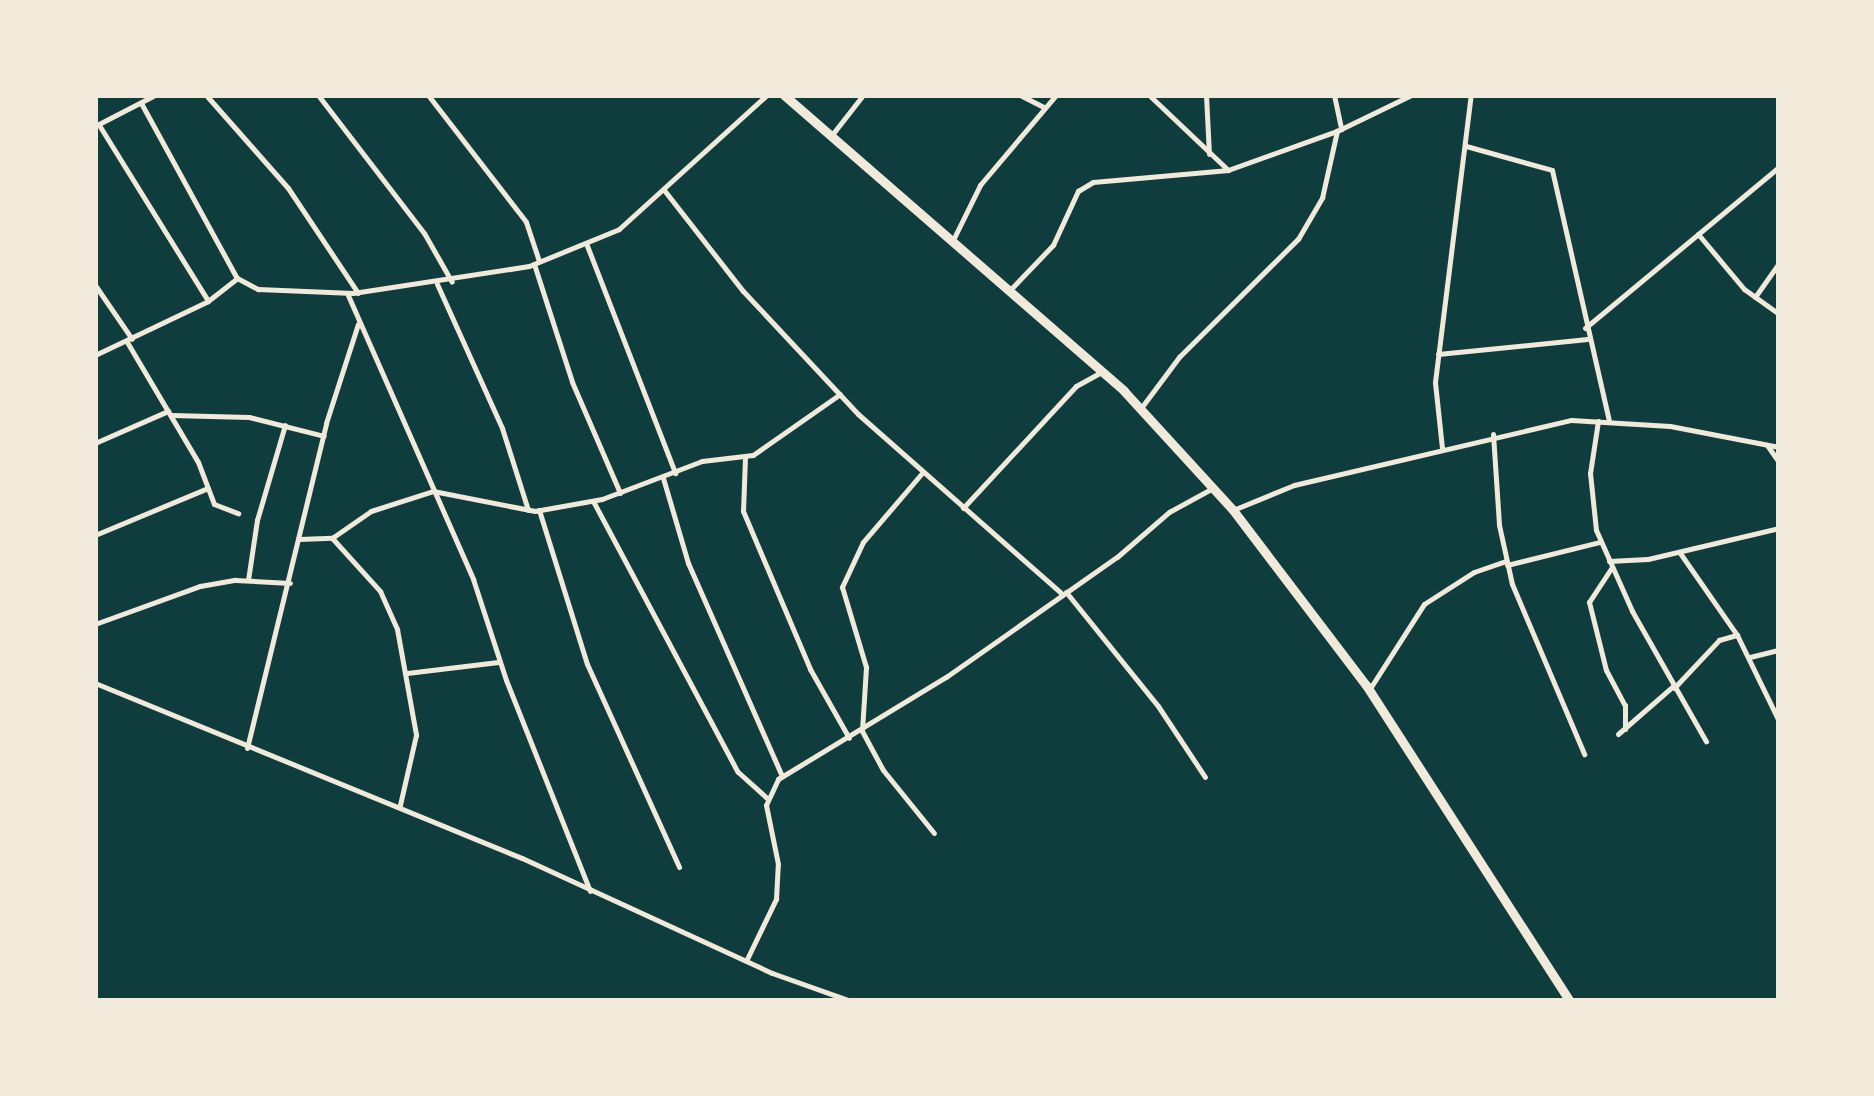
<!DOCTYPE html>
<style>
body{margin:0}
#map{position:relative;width:1874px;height:1096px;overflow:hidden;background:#0f3d3e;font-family:"DejaVu Sans",sans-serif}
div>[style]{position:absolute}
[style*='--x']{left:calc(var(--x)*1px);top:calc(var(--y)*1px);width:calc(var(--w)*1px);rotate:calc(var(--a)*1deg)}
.minor>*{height:5px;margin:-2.5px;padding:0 2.5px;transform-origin:2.5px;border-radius:2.5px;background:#f1e9da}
.trunk>*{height:9px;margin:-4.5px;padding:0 4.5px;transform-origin:4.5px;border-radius:4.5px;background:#f1e9da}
span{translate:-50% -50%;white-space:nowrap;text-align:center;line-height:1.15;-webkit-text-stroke:8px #f1e9da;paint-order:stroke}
.frame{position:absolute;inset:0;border:98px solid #f1e9da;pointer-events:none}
</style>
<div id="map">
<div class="minor">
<div style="--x:206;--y:95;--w:124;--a:48.6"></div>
<div style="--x:288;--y:188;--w:126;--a:56.3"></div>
<div style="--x:318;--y:95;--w:174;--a:52.5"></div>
<div style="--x:424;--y:233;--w:56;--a:60.3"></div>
<div style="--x:428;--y:95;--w:160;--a:52.3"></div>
<div style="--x:526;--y:222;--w:41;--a:71.6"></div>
<div style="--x:1020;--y:95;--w:27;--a:27"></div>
<div style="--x:1149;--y:95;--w:109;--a:43.5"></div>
<div style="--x:1206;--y:95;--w:59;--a:87.1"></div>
<div style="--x:1334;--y:95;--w:35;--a:78"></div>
<div style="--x:141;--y:103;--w:200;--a:61.3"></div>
<div style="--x:237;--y:278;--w:24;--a:28"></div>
<div style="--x:258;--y:289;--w:95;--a:2.4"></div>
<div style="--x:353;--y:293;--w:178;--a:-8.7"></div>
<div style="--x:529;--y:266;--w:97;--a:-22.3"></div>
<div style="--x:619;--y:229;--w:200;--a:-42.2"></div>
<div style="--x:99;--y:125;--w:207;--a:58.2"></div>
<div style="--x:95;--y:126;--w:68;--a:-27.3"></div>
<div style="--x:831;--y:136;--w:52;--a:-52"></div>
<div style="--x:1466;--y:146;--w:89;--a:15.6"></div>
<div style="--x:1552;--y:170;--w:256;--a:77.2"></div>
<div style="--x:664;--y:190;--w:128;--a:52"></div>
<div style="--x:743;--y:291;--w:168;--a:46.9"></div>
<div style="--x:858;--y:414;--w:271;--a:41.4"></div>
<div style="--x:1698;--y:234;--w:72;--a:50.1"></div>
<div style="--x:1744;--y:289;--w:43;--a:35.5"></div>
<div style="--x:952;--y:242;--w:64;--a:-63.8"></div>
<div style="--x:980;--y:185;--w:118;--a:-49.8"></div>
<div style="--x:586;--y:243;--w:247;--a:68.8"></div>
<div style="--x:534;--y:264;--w:124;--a:72.1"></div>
<div style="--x:572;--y:382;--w:121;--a:66.6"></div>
<div style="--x:437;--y:284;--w:158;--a:65.7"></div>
<div style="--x:502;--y:428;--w:86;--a:72.4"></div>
<div style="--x:95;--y:285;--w:65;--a:55.6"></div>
<div style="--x:1009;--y:291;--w:64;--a:-46.3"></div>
<div style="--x:1053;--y:245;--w:60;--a:-65.2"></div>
<div style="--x:1078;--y:191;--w:17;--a:-31"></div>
<div style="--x:1093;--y:182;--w:136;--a:-5.1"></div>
<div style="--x:1228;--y:170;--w:116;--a:-19.7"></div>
<div style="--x:1337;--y:131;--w:82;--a:-25.9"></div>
<div style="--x:347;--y:293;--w:313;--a:66.2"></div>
<div style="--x:473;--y:579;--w:106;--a:71.9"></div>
<div style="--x:506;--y:680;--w:227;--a:68.3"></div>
<div style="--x:1755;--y:297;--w:42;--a:-54.8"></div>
<div style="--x:1585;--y:328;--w:252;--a:-39.7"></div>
<div style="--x:127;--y:342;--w:139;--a:59.4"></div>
<div style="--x:198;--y:462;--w:45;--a:69.1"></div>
<div style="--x:214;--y:504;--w:26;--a:21"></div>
<div style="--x:1438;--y:354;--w:150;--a:-5.7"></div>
<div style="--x:95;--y:355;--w:125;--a:-25.5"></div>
<div style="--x:208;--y:301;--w:37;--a:-38"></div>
<div style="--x:1141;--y:408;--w:64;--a:-53.3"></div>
<div style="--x:1179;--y:357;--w:168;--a:-44.8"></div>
<div style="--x:1298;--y:239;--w:48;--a:-59.7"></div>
<div style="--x:1322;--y:198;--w:69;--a:-77.4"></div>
<div style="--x:171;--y:415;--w:78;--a:1.5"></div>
<div style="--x:249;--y:417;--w:77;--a:14.2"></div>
<div style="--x:1598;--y:421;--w:53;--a:98.7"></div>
<div style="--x:1590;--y:473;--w:57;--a:84"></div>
<div style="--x:1596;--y:530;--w:89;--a:66"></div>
<div style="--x:1632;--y:611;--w:150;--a:60.4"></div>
<div style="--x:1493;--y:434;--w:91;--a:86.2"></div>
<div style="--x:1499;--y:525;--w:60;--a:77.6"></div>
<div style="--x:1512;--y:584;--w:185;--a:67"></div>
<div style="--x:95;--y:443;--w:80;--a:-23.7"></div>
<div style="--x:1767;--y:445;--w:21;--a:55"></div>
<div style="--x:1442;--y:448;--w:66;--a:-96.1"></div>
<div style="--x:1435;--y:382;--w:289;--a:-82.9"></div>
<div style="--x:745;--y:457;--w:54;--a:92.1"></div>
<div style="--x:743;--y:511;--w:172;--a:67"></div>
<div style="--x:810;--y:669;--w:79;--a:60.5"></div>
<div style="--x:922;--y:473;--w:91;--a:130.5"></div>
<div style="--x:863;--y:542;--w:50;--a:115"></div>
<div style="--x:842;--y:587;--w:84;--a:73.3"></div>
<div style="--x:866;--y:667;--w:64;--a:93.6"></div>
<div style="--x:862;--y:731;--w:44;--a:61.7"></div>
<div style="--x:883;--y:770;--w:81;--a:51"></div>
<div style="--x:663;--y:478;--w:89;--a:73.6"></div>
<div style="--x:688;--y:563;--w:233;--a:66.2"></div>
<div style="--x:593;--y:501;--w:307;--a:61.9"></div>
<div style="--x:738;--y:772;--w:39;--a:42"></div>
<div style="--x:963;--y:508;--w:166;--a:-47.2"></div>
<div style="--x:1076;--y:386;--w:29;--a:-29"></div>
<div style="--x:539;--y:510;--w:161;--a:72.7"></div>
<div style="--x:587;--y:664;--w:223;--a:65.6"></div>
<div style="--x:1233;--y:510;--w:66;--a:-22.3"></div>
<div style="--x:1294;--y:485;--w:285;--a:-13.2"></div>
<div style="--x:1571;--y:420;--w:99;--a:3.5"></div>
<div style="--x:1670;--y:426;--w:111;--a:10.9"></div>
<div style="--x:95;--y:535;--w:122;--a:-22.6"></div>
<div style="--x:332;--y:538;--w:72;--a:47.8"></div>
<div style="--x:380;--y:591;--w:42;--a:65.9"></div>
<div style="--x:397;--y:629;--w:108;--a:79.8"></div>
<div style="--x:416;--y:735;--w:72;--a:102.9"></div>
<div style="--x:299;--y:539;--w:33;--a:-2"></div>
<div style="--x:332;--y:538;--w:47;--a:-34.7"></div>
<div style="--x:371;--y:511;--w:65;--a:-17.9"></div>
<div style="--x:433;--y:491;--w:104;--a:11.1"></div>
<div style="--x:535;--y:511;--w:68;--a:-10.2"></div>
<div style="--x:602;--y:499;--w:107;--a:-20.8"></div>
<div style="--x:702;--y:461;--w:51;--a:-6.7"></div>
<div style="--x:753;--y:455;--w:106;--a:-35"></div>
<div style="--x:1680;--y:553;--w:100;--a:55.2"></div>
<div style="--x:1737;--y:635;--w:96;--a:64"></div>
<div style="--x:1609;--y:561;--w:39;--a:-3"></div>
<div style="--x:1648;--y:559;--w:135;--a:-13.3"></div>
<div style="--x:1507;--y:565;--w:96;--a:-13.9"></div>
<div style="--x:1612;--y:567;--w:42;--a:123.3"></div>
<div style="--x:1589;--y:602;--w:70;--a:76"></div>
<div style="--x:1606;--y:670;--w:40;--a:62"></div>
<div style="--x:1625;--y:705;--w:24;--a:90"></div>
<div style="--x:248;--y:580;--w:61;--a:-81.5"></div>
<div style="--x:257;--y:520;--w:99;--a:-73.6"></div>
<div style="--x:1066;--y:592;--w:146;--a:51.1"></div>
<div style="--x:1158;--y:706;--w:85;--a:56.5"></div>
<div style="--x:95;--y:624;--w:112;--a:-19.9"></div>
<div style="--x:200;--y:586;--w:36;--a:-10"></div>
<div style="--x:235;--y:580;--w:55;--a:3.1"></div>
<div style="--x:1750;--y:657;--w:30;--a:-14"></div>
<div style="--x:407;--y:673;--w:92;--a:-6.9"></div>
<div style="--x:95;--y:683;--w:461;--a:22.3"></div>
<div style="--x:522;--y:858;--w:275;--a:24.7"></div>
<div style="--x:772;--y:973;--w:84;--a:19.5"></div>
<div style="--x:1674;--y:688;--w:66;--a:-46.8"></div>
<div style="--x:1719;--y:640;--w:19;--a:-16"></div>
<div style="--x:1369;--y:690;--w:102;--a:-57.4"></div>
<div style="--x:1424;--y:604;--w:59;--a:-32.6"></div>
<div style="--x:1474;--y:572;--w:34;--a:-19"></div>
<div style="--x:1618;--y:734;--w:73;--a:-41.1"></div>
<div style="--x:247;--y:748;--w:334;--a:-76.3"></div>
<div style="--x:326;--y:423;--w:104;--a:-72.1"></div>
<div style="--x:747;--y:959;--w:67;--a:-64.2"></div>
<div style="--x:776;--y:899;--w:35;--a:-87"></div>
<div style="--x:778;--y:864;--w:60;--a:-101.5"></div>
<div style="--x:766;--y:805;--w:29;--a:-65"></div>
<div style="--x:778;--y:779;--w:197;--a:-31.3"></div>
<div style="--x:946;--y:677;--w:209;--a:-35.1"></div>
<div style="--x:1117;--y:557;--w:69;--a:-40.9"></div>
<div style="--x:1169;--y:512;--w:48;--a:-28.7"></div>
</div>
<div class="trunk">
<div style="--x:784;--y:95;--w:451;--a:41"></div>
<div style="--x:1124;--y:391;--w:161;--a:47.5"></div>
<div style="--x:1233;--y:510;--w:220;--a:52.8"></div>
<div style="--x:1366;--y:685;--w:376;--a:57.2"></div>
</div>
<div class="frame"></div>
</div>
